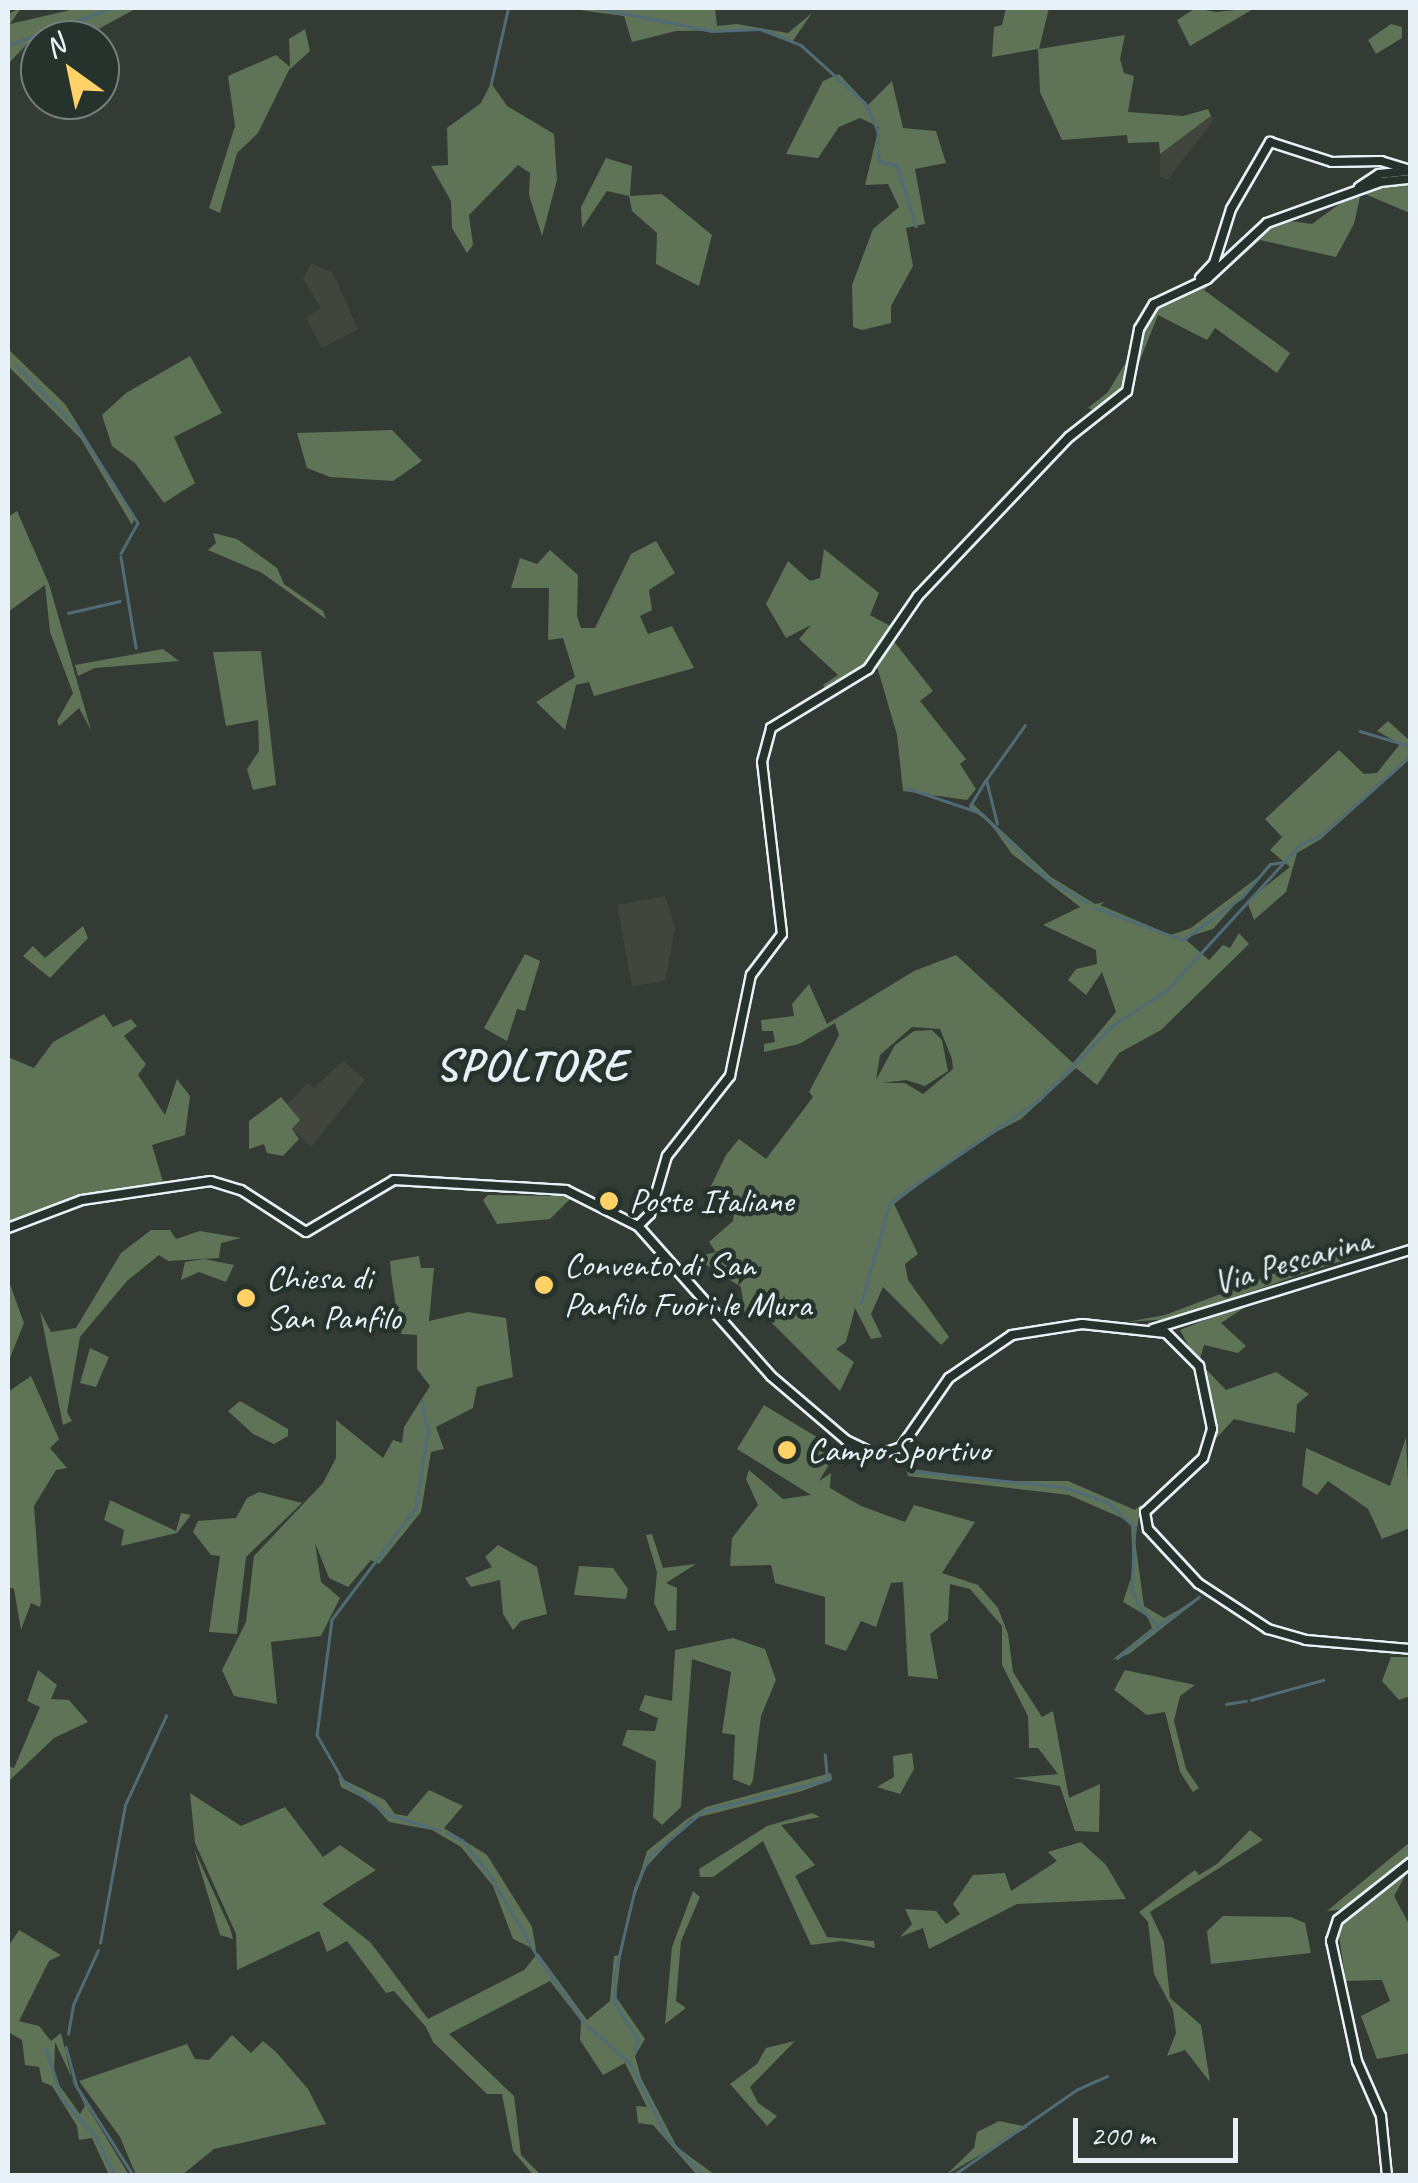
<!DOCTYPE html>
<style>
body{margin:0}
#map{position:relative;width:1418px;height:2183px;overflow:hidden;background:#333b34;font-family:Caveat,sans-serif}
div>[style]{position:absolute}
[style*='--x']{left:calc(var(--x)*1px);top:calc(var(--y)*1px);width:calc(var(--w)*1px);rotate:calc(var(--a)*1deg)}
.built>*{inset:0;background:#42453d}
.green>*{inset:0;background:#5f7356}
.stream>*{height:2.5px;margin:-1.25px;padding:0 1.25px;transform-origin:1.25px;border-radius:1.25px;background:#506c76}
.roads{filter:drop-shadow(2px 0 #e8f1f8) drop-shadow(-2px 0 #e8f1f8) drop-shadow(0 2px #e8f1f8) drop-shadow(0 -2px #e8f1f8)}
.secondary>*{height:8px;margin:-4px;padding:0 4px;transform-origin:4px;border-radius:4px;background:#26332d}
.dots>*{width:28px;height:28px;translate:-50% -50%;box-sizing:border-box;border:5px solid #26332d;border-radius:50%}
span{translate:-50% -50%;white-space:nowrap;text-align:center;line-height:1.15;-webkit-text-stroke:9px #26332d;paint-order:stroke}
.poi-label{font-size:35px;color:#e8f1f8}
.left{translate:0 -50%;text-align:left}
.street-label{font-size:35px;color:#e8f1f8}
.district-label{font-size:45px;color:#e8f1f8;font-weight:700;letter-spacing:2.5px}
.frame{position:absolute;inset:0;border:10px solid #e8f1f8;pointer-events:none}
.north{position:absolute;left:20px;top:20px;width:100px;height:100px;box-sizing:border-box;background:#26332d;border:2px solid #747f7e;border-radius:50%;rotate:327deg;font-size:28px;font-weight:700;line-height:40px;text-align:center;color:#e8f1f8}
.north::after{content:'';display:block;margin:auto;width:35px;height:45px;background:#ffd166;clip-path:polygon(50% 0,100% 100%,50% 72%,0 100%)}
.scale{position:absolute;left:1073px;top:2118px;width:165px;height:45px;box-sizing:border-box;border:5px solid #e8f1f8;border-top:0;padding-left:12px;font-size:30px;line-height:35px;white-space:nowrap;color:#e8f1f8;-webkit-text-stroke:8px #26332d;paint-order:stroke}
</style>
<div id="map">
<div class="built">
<div style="clip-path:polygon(1211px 116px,1214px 120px,1167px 180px,1160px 176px,1160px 154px)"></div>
<div style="clip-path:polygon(311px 263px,333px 273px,358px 329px,322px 348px,306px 318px,321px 308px,303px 279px)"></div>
<div style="clip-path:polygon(665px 896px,675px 929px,665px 981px,632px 986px,617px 905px)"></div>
<div style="clip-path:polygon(343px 1061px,365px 1080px,311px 1147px,292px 1129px,286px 1106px,307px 1083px,314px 1088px)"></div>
</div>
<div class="green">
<div style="clip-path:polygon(21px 8px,10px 24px,79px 8px,137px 8px,93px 32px,28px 43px,8px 64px,8px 14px)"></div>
<div style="clip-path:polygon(564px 8px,715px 8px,717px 26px,737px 24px,788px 33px,812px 13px,792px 42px,759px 30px,676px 31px,632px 42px,624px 16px)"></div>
<div style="clip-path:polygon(1006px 8px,1049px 8px,1039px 49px,1125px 35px,1120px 59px,1124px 73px,1134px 76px,1128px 112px,1183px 116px,1208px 109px,1211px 116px,1160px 154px,1159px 142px,1128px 143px,1127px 135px,1062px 140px,1040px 92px,1038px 49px,992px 57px,994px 27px,1002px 25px)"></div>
<div style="clip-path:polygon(1196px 8px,1216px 12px,1255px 8px,1190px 46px,1177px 20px)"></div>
<div style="clip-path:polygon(1391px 24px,1402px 27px,1402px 38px,1376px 54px,1368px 40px)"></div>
<div style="clip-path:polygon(305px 29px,310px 51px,289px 70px,258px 133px,237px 153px,220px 213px,209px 208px,235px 126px,228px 76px,276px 55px,290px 67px,289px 39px)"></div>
<div style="clip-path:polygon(839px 74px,868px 105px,892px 81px,903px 128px,936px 131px,946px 163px,915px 169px,925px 224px,906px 228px,913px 266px,891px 306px,891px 323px,862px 330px,853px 327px,852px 285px,873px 229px,899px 207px,888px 184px,865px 185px,879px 127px,860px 118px,839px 127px,818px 158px,786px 154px,823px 81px)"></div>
<div style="clip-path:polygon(491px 83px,507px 106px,554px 134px,557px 180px,542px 236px,529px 195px,530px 173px,518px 165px,469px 215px,473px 245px,467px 253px,452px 228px,451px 201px,431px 166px,448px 165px,447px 128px,481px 103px)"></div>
<div style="clip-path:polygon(606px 158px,632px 166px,630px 196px,662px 194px,712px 235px,699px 286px,656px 264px,657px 233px,632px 211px,629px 196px,607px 191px,582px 228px,581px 207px)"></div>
<div style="clip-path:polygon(1392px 183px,1410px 183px,1410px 213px,1360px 192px)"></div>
<div style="clip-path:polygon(1353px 194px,1360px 197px,1354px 224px,1336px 257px,1260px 240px,1204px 290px,1290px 353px,1277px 373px,1215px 328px,1207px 340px,1158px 315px,1127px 393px,1107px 415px,1088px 408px,1108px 392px,1160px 305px,1200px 287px,1268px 226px,1283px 220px,1312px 224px)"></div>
<div style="clip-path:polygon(8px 349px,65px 404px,135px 517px,132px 525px,81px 439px,8px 366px)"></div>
<div style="clip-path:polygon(190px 356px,222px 413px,174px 437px,195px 483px,164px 503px,135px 463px,112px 446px,102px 415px,126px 393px)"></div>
<div style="clip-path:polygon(392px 430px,422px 461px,393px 481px,330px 477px,307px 468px,297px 433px)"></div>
<div style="clip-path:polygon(17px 511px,49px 584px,91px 730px,79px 708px,59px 726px,57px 721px,73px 693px,50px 632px,45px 585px,8px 612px,8px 517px)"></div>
<div style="clip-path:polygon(213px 533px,237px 539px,277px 568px,284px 584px,323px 611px,326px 619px,262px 573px,208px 550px,216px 543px)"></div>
<div style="clip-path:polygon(656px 541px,675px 573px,649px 590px,652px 610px,640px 616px,648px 634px,672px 626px,694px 668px,594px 696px,589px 682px,576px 685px,565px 730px,536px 702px,575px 677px,563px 638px,548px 640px,549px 588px,511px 588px,520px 558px,537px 564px,550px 550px,578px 575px,577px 616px,581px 628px,595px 628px,631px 554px)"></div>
<div style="clip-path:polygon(824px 549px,879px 593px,870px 615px,892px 627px,870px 661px,827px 691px,823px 685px,838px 675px,799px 639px,811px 625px,786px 638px,766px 604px,788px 561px,810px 581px,820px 578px)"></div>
<div style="clip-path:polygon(892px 639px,933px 691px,920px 701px,966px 759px,960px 764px,976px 789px,967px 800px,903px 791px,897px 735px,876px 663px)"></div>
<div style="clip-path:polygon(163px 649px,179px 661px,95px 668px,78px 676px,75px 665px)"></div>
<div style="clip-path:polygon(261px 651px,276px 785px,253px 790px,247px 769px,259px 751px,258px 720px,226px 726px,213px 652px)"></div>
<div style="clip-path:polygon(1388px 721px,1410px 741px,1410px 759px,1321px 839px,1297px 853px,1286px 892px,1254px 920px,1247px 901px,1290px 867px,1270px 850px,1282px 837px,1265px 819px,1339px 750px,1364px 774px,1377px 773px,1400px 744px,1377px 731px)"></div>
<div style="clip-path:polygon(evenodd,972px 803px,1051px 877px,1095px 904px,1105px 902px,1100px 905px,1171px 935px,1191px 928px,1262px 874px,1213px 929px,1184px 938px,1209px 960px,1223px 945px,1230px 948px,1239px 933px,1249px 944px,1161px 1030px,1119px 1053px,1097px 1085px,1076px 1068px,1021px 1119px,970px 1146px,894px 1204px,918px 1254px,905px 1264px,908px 1280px,949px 1337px,941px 1345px,883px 1287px,871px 1314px,882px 1337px,871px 1339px,855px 1308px,846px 1342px,836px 1349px,854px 1362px,840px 1391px,760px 1311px,746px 1321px,741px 1287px,694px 1257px,716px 1252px,709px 1242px,733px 1221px,734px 1211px,709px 1190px,726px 1155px,739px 1139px,766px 1159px,813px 1097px,809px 1092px,839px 1035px,835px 1023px,799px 1044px,764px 1052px,764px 1044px,775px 1042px,773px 1031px,762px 1031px,761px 1020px,794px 1016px,792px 1004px,809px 984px,827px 1024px,914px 971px,956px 955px,1073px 1063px,1116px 1012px,1102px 972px,1086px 995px,1068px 980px,1076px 969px,1097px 964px,1096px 950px,1043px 925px,1080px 907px,1012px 854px,990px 823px,969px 808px,972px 803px,912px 1027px,940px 1029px,952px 1059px,953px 1069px,923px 1094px,905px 1083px,882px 1083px,906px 1080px,925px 1086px,948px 1071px,942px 1040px,932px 1030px,914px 1031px,895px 1045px,876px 1080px,880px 1055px,912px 1027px)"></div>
<div style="clip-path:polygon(83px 926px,88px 938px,50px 978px,23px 956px,33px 946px,45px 958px)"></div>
<div style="clip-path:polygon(525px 954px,540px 961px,525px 1011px,517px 1009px,507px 1041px,484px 1028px)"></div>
<div style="clip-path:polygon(104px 1014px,113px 1027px,131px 1019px,137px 1026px,124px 1036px,146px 1064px,138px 1075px,165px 1115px,177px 1079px,190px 1096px,185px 1135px,152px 1145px,163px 1182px,74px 1197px,8px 1222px,8px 1057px,34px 1068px,53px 1042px)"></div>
<div style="clip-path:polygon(281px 1097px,300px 1120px,292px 1129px,299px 1139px,283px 1156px,267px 1153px,264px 1144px,249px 1149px,249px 1121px)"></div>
<div style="clip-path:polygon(488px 1195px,563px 1196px,571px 1198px,550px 1219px,497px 1224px,483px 1200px)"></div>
<div style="clip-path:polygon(151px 1230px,170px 1230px,176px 1239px,200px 1231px,241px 1238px,221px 1243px,219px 1258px,168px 1261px,159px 1255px,127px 1281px,80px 1337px,67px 1412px,72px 1421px,63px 1425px,40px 1311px,51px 1332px,76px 1328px,121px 1253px)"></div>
<div style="clip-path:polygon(1355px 1243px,1350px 1258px,1170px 1319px,1127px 1322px,1165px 1315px)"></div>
<div style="clip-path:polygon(419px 1256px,421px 1268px,434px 1268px,429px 1321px,468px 1312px,506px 1318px,513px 1377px,477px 1387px,473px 1408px,436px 1427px,444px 1449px,431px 1452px,421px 1512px,379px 1564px,371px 1560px,348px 1587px,329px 1578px,315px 1543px,321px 1582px,340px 1598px,321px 1636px,271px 1642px,277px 1704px,234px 1696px,222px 1670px,246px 1622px,254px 1556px,323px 1483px,336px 1458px,336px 1420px,383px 1458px,393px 1440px,402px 1443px,404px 1427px,430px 1386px,417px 1369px,417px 1335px,401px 1334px,404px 1321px,398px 1320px,391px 1273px,390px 1261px)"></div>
<div style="clip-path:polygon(204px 1259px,234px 1265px,226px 1282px,199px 1272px,181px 1280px,185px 1262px)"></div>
<div style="clip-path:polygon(8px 1279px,24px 1323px,8px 1363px)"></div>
<div style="clip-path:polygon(1256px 1300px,1221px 1323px,1246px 1346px,1238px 1353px,1204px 1345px,1199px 1362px,1226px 1390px,1276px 1372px,1309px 1394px,1297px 1404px,1295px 1433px,1234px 1419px,1211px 1444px,1208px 1383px,1180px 1330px)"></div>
<div style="clip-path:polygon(90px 1348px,109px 1357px,96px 1387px,80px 1383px)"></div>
<div style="clip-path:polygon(31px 1376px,59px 1439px,50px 1448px,67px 1468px,56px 1470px,34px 1506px,41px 1601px,40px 1607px,31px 1603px,21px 1630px,14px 1589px,8px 1587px,8px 1392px)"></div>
<div style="clip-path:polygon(240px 1401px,288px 1429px,288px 1436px,274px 1444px,253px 1434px,228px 1411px)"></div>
<div style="clip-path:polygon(764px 1405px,838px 1450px,819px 1481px,831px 1473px,830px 1488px,861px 1506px,905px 1522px,914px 1505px,975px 1522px,942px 1573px,978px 1585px,998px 1608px,1008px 1634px,1013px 1672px,1042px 1717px,1053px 1711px,1069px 1798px,1100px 1784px,1099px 1832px,1075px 1831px,1060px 1786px,1013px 1778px,1058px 1774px,1038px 1748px,1029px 1748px,1028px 1716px,1002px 1665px,1002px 1626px,970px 1589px,950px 1584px,948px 1620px,930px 1634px,938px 1679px,908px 1676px,903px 1582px,891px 1583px,876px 1627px,861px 1621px,846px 1651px,825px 1644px,825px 1597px,775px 1583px,771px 1565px,730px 1566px,732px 1538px,758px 1505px,746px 1479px,749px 1470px,783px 1499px,811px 1495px,737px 1449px)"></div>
<div style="clip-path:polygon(1406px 1437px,1410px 1528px,1382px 1539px,1368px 1509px,1328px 1481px,1317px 1495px,1302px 1486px,1306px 1448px,1390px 1486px)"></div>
<div style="clip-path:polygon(906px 1468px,996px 1481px,1068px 1481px,1135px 1510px,1141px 1504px,1135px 1540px,1144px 1606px,1164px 1618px,1202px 1597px,1129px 1654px,1112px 1660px,1152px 1628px,1147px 1616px,1123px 1602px,1133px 1572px,1131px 1522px,1069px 1495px,908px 1476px)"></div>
<div style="clip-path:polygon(259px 1492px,302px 1503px,246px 1557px,237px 1634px,209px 1632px,220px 1556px,211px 1555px,193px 1532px,198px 1521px,236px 1518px,247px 1498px)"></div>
<div style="clip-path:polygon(110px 1500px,176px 1531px,181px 1513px,191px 1515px,177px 1533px,121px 1546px,124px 1530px,104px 1520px)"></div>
<div style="clip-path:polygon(652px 1534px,663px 1568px,696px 1564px,666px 1583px,677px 1588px,676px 1630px,668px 1631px,654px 1603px,657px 1572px,646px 1535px)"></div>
<div style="clip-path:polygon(498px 1545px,537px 1567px,547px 1614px,521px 1621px,513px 1630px,503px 1614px,500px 1580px,471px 1587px,465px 1578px,492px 1567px,485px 1557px)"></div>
<div style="clip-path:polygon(579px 1566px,613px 1568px,628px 1589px,626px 1599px,574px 1595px)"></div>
<div style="clip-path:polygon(733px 1638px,765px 1649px,776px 1680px,761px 1716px,753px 1780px,750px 1786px,733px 1779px,735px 1735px,722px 1733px,731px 1672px,692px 1659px,681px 1807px,662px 1825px,653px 1817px,656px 1761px,622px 1745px,627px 1730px,655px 1731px,658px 1718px,639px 1710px,645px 1695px,672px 1701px,675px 1650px)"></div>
<div style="clip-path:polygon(1391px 1657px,1410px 1657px,1410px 1696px,1399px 1700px,1382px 1681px)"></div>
<div style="clip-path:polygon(38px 1670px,57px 1685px,51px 1699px,69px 1700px,88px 1722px,54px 1738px,10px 1780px,8px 1795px,8px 1766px,14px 1768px,40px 1707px,27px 1701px)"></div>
<div style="clip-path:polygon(1125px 1670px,1195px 1685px,1180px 1696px,1174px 1721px,1186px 1769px,1199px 1788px,1193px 1792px,1180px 1772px,1165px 1712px,1147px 1715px,1114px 1690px)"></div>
<div style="clip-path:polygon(912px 1753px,914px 1769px,900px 1794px,877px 1787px,894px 1777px,893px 1756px)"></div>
<div style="clip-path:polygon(831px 1773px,832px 1780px,799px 1792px,691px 1819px,646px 1867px,626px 1920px,647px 1851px,687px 1819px,706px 1807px)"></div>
<div style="clip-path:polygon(338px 1777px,385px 1800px,395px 1814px,407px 1816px,429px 1790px,463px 1806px,444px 1828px,487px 1855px,532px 1927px,536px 1950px,513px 1939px,493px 1886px,461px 1847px,432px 1830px,389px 1822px,371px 1802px,341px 1787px)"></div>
<div style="clip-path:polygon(190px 1793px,241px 1826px,285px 1807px,323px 1857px,340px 1845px,376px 1870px,322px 1904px,371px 1943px,428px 2019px,524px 1970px,538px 1953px,587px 2020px,610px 2001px,614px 1956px,621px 1955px,616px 1997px,645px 2039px,635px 2056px,641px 2078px,677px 2147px,715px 2175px,697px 2175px,653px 2125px,638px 2123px,636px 2106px,647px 2107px,625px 2063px,603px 2075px,580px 2040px,581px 2021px,550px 1981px,449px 2034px,514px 2096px,521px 2155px,541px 2175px,534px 2176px,513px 2151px,502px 2094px,487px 2094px,433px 2042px,426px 2027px,394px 1991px,386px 1993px,347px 1941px,327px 1952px,319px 1931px,237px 1970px,236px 1934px,195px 1843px)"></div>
<div style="clip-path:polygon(812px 1813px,820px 1817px,781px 1825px,815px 1865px,795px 1876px,827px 1937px,874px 1941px,875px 1948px,842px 1941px,811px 1945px,763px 1841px,713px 1877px,700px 1877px,699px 1869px,767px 1826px)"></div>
<div style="clip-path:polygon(1250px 1830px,1263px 1840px,1150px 1912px,1164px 1942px,1170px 1998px,1201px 2025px,1210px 2082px,1185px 2050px,1167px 2056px,1176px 2033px,1173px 2010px,1154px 1974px,1148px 1922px,1139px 1912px,1195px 1870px,1199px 1875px,1217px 1864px)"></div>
<div style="clip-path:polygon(1081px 1842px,1106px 1865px,1126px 1899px,1017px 1904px,929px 1949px,923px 1928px,900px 1937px,912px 1924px,905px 1909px,936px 1911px,946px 1924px,960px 1914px,953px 1904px,973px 1875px,1005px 1873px,1011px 1891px,1057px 1861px,1048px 1852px)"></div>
<div style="clip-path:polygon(1410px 1842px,1410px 1859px,1391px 1875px,1346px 1909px,1327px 1911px)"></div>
<div style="clip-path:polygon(194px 1849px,230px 1928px,233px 1939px,220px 1935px)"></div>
<div style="clip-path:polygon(1410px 1867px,1394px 1896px,1410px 1926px,1410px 2053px,1377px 2059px,1361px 2016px,1390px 2001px,1382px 1980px,1346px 1981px,1338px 1931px,1344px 1919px)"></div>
<div style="clip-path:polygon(693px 1891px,700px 1897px,681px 1941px,676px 2001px,686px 2008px,665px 2024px,672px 1947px)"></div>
<div style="clip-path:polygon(1223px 1916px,1291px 1917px,1305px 1923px,1311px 1953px,1211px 1964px,1207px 1931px)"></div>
<div style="clip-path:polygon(evenodd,19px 1930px,61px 1955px,49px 1961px,19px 2021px,39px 2026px,51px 2041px,61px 2033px,73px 2083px,129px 2175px,109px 2175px,92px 2138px,79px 2140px,77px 2126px,52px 2086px,42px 2082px,39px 2067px,25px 2065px,22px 2040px,8px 2032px,8px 1947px,19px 1930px,55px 2042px,85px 2106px,80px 2114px,54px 2078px,55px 2042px)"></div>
<div style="clip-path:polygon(232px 2035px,251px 2053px,263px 2041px,276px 2052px,308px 2089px,326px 2124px,214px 2149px,182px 2175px,136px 2175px,120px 2137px,79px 2081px,187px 2044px,195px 2059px,209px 2060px)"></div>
<div style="clip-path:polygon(795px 2041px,750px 2087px,758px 2103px,777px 2116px,767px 2126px,730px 2084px,757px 2064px,766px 2048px)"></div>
<div style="clip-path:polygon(999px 2121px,1028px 2127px,946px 2175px,974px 2148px,977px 2132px)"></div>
</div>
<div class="stream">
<div style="--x:597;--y:8;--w:117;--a:11.3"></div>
<div style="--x:712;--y:31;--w:48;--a:-2.4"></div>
<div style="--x:760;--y:29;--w:44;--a:21.3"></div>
<div style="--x:801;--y:45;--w:86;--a:42.2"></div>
<div style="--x:865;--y:103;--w:31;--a:65"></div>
<div style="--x:878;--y:131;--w:30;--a:88"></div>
<div style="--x:879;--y:161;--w:18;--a:13"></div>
<div style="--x:897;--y:165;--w:64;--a:72.7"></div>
<div style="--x:8;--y:45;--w:110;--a:-19.6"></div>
<div style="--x:491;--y:83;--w:77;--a:-77.2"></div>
<div style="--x:8;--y:358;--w:1;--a:45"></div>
<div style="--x:16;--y:365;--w:91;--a:45.9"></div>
<div style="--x:79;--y:430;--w:110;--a:57.6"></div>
<div style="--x:138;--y:523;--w:35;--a:119"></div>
<div style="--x:121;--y:557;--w:92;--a:80.6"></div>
<div style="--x:68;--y:613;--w:53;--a:-13"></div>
<div style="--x:1360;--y:731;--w:52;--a:16.7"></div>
<div style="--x:907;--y:788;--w:78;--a:18.7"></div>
<div style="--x:981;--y:813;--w:91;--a:45"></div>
<div style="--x:1045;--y:877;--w:49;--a:31.8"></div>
<div style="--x:970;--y:806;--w:29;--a:-59"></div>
<div style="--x:997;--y:824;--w:45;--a:-104"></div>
<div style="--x:986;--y:780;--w:67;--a:-54.7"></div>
<div style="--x:1093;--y:907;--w:96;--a:20.1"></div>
<div style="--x:1183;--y:940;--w:73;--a:-36.1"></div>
<div style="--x:1242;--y:897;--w:43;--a:-49.7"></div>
<div style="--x:1270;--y:864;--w:15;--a:-8"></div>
<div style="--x:861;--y:1303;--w:105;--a:-74"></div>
<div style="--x:890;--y:1202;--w:181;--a:-34.4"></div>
<div style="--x:1039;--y:1100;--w:105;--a:-45.4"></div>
<div style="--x:1113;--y:1025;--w:63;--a:-32.7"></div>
<div style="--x:1166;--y:991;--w:198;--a:-47.5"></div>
<div style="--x:1300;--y:845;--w:28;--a:-27"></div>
<div style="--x:1325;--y:832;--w:114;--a:-41.8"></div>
<div style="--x:422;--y:1401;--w:31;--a:79"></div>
<div style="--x:428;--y:1431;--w:78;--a:98.9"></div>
<div style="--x:416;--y:1508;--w:140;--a:126.9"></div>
<div style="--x:332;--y:1620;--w:116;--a:97.4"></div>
<div style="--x:317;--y:1735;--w:54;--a:60.1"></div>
<div style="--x:344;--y:1782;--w:56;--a:36.3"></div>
<div style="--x:389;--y:1815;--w:52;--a:16.7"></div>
<div style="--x:910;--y:1471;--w:154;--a:6"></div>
<div style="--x:1063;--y:1487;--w:46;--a:18.8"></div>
<div style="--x:1107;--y:1502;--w:38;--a:42"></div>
<div style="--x:1135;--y:1527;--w:64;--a:92.7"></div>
<div style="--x:1132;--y:1591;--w:23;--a:61"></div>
<div style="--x:1143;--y:1611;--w:21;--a:45"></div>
<div style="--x:1158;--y:1626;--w:50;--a:-35.3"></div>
<div style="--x:1117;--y:1658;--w:52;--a:-38"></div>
<div style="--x:1251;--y:1700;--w:75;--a:-15.5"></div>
<div style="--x:1226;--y:1704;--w:20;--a:-9"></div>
<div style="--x:447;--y:1833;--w:17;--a:25"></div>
<div style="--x:462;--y:1840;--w:45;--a:51.3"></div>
<div style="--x:490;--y:1875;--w:89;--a:59.7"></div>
<div style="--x:100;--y:1943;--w:140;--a:-79.7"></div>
<div style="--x:125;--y:1805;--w:98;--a:-65.3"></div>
<div style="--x:536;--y:1954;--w:82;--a:55"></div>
<div style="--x:588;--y:2026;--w:57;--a:41.5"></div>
<div style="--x:631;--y:2064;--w:80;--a:64.1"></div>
<div style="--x:666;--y:2136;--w:55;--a:46.5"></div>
<div style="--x:68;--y:2034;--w:29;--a:-80"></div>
<div style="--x:73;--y:2005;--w:60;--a:-65.6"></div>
<div style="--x:66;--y:2047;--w:41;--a:74.6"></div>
<div style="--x:77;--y:2087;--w:106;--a:57.4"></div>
<div style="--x:46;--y:2049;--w:54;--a:71.6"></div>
<div style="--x:63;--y:2100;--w:50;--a:48.3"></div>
<div style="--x:96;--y:2137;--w:43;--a:64"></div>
<div style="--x:634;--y:2051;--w:11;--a:-68"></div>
<div style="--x:638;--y:2041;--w:44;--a:-121.9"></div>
<div style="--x:615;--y:2004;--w:27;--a:-92"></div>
<div style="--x:614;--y:1977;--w:91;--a:-76.7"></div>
<div style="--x:635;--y:1888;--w:34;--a:-66"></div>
<div style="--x:649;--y:1857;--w:71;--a:-40.4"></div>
<div style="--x:703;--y:1811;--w:128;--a:-14"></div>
<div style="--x:827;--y:1780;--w:25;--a:-95"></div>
<div style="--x:952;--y:2176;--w:151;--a:-34.7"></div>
<div style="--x:1076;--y:2090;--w:34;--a:-24"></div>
</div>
<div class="roads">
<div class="secondary">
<div style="--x:1359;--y:187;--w:24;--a:-33"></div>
<div style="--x:1379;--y:174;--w:27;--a:-6"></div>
<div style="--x:1200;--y:278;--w:21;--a:-47"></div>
<div style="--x:1214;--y:263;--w:57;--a:-72.5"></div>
<div style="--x:1231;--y:209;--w:78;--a:-59.8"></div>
<div style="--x:1270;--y:142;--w:65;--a:17.9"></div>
<div style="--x:1332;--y:162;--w:49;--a:-1.2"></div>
<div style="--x:1381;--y:161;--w:30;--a:17"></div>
<div style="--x:638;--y:1226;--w:17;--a:-45"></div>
<div style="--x:650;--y:1214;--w:60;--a:-73.7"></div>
<div style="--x:667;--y:1156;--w:102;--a:-51.8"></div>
<div style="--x:730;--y:1076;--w:103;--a:-78.3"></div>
<div style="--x:751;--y:975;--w:51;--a:-52.9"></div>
<div style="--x:782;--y:934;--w:173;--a:-96.6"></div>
<div style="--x:762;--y:762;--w:35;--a:-75"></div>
<div style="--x:771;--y:728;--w:114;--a:-31.3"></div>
<div style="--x:868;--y:669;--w:88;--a:-55.6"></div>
<div style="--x:918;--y:596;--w:219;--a:-46.5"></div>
<div style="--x:1069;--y:437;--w:74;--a:-38.4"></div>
<div style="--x:1127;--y:391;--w:63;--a:-79"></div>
<div style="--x:1139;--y:329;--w:29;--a:-59"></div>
<div style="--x:1154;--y:304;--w:59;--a:-25.3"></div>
<div style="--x:1207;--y:279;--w:82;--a:-43"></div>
<div style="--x:1267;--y:223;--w:120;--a:-19.9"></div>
<div style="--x:1380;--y:182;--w:30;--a:-6"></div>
<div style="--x:638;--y:1226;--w:200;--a:48.4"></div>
<div style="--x:771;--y:1376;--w:99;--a:40.5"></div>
<div style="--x:846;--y:1440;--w:34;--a:26"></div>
<div style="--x:877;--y:1455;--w:25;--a:-18"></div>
<div style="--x:901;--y:1447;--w:84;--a:-55.2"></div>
<div style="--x:949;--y:1378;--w:76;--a:-34.3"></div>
<div style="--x:1012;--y:1335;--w:71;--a:-8.9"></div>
<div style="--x:1082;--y:1324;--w:84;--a:6.1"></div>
<div style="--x:1166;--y:1333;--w:47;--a:45"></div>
<div style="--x:1199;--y:1366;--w:64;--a:78.3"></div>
<div style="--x:1212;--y:1429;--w:30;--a:107"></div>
<div style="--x:1203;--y:1458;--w:79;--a:137"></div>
<div style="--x:1145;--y:1512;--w:17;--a:80"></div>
<div style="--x:1148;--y:1529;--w:74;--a:47.2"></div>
<div style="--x:1198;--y:1583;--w:84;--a:33.3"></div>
<div style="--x:1268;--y:1629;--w:40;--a:16"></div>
<div style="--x:1306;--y:1640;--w:104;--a:4.9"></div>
<div style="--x:8;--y:1228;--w:79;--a:-20.7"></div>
<div style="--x:82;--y:1200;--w:130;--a:-8.4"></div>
<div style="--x:211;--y:1181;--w:31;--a:17"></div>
<div style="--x:241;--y:1190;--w:77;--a:32.9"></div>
<div style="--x:306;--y:1232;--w:102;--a:-30.6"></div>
<div style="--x:394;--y:1180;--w:172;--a:3.3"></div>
<div style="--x:566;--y:1190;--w:80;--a:26.6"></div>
<div style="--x:1153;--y:1329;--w:269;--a:-17.1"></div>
<div style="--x:1387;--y:2176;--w:60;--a:-95.7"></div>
<div style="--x:1381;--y:2116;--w:60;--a:-113.6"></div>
<div style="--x:1357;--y:2061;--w:123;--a:-102.2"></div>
<div style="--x:1331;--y:1941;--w:22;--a:-72"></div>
<div style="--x:1338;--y:1920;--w:92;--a:-38.4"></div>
</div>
</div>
<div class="dots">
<div style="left:609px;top:1201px;background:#ffd166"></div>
<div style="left:544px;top:1285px;background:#ffd166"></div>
<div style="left:246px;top:1298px;background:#ffd166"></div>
<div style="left:787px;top:1450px;background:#ffd166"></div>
</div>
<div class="poi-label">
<span class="left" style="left:629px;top:1201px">Poste Italiane</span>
<span class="left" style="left:564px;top:1285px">Convento di San<br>Panfilo Fuori le Mura</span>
<span class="left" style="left:266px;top:1298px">Chiesa di<br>San Panfilo</span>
<span class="left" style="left:807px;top:1450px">Campo Sportivo</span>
</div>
<div class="street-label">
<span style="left:1292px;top:1261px;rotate:-16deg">Via Pescarina</span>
</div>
<div class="district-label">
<span style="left:532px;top:1065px">SPOLTORE</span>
</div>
<div class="frame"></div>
<div class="north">N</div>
<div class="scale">200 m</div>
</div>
